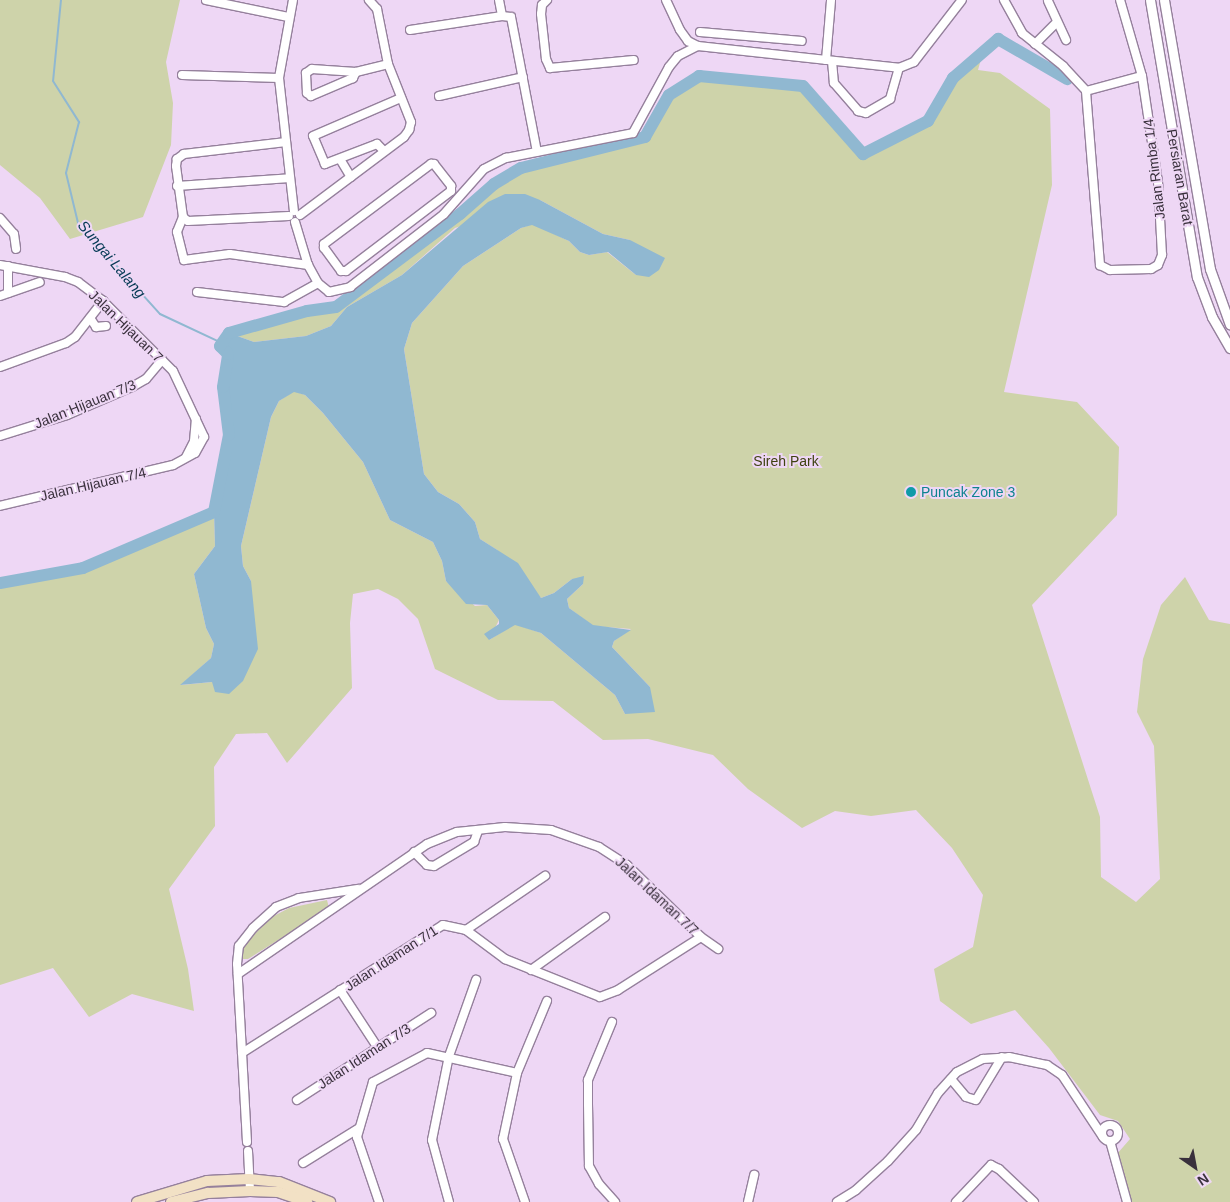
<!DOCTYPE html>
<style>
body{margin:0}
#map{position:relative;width:1230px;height:1202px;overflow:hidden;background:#eed7f5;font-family:Arial,sans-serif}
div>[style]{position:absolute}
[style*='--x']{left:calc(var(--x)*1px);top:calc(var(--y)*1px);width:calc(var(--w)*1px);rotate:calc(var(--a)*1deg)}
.green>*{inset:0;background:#ced3aa}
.water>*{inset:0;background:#90b8d1}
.stream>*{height:2px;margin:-1px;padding:0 1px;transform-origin:1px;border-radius:1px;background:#90b8d1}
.river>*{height:12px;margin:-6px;padding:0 6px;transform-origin:6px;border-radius:6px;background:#90b8d1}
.roads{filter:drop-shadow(1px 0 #95809c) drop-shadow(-1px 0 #95809c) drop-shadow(0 1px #95809c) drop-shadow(0 -1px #95809c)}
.minor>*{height:8px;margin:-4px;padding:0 4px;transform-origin:4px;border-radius:4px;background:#fff}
.minor>.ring{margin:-4px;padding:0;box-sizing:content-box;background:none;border:8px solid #fff;border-radius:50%}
.tertiary>*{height:9px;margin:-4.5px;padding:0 4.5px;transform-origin:4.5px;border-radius:4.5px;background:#fff}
.secondary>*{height:10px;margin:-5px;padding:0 5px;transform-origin:5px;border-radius:5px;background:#f2e1c5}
.dots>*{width:14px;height:14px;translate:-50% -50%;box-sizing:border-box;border:2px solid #eed7f5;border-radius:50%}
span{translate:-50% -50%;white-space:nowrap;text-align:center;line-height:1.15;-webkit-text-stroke:4px #eed7f5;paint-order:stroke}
.street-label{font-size:14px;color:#39303c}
.park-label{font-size:14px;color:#3f4211}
.culture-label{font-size:14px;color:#0d838f}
.left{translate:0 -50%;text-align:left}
.water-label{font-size:15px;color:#043954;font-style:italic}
.north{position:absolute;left:1170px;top:1142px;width:50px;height:50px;-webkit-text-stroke:4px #eed7f5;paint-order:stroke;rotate:147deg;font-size:14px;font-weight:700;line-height:20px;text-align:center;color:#39303c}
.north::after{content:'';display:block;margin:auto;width:18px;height:22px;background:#39303c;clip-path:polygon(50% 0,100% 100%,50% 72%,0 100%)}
</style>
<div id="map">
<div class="green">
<div style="clip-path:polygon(0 0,180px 0,166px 62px,173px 103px,171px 145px,143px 217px,70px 239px,40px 198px,0 165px)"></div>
<div style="clip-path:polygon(983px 52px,978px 70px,1000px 73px,1050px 109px,1052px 185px,1004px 392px,1077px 402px,1119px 447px,1117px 515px,1032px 605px,1100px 817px,1101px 877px,1136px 902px,1160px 879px,1154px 746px,1137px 712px,1143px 659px,1161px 605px,1185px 577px,1209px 620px,1230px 624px,1230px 1202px,1131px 1202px,1117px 1154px,1130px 1139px,1118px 1121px,1100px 1115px,1049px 1048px,1015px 1010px,971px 1024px,940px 1001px,934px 969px,973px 947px,983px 895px,952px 848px,916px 810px,871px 816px,835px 811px,802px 828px,748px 789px,713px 755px,648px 739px,603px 740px,553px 701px,498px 700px,435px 669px,418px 619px,398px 599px,378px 589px,353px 594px,350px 623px,352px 688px,287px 763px,267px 733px,236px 734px,214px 767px,215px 826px,169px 889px,188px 969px,194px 1011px,132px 994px,89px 1017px,53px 968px,0 985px,0 583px,83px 568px,214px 512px,215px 546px,194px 574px,206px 628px,214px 644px,211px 658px,181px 685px,212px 682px,251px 581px,243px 566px,241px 546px,271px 417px,279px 401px,294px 391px,305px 395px,323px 413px,363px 462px,390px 520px,433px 542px,442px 561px,446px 581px,475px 606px,487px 605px,499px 620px,489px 640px,515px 624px,541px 633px,615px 695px,625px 714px,650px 687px,612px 647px,614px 641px,631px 629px,593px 626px,569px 608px,567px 599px,583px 584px,572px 579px,554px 593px,541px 598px,497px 550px,480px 539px,475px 522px,459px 504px,438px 492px,424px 474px,404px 349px,412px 323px,463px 266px,521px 228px,533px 224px,569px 241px,580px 252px,589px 255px,607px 252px,636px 275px,630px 240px,603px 234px,540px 200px,455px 228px,402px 275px,347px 307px,331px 326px,306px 336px,254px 342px,229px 333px,307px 311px,336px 307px,460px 214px,494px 184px,521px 168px,645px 137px,669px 95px,699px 76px,803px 86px,863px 154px,928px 121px,953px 78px)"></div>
<div style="clip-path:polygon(327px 900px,329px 908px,248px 959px,243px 959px,242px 946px,272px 917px,289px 908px)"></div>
</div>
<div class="water">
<div style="clip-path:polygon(505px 194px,525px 194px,540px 200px,603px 234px,630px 240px,665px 258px,659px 270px,649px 277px,636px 275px,608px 252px,589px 255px,580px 252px,569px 241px,532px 225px,521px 228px,463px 266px,412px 323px,404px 349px,424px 474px,438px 492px,459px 504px,475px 522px,480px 539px,518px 563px,541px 598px,554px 593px,572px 579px,584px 576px,583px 584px,567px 599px,569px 608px,593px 625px,631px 630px,614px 641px,612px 647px,650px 687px,655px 712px,625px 714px,615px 695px,541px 633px,515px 625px,489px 640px,484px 634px,499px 624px,499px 620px,487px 605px,466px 604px,446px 581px,442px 561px,433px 542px,390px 520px,363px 462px,323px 413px,305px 395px,294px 392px,279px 401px,271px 417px,241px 546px,243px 566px,251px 581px,258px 649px,243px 681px,229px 694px,215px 692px,212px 682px,180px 685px,211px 658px,214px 644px,206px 628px,194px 574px,215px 546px,214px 512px,229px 435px,223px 387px,228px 355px,220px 346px,229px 333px,254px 342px,306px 336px,331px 326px,347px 307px,402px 275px,488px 202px)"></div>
</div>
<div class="stream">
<div style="--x:61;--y:0;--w:81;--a:95.6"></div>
<div style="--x:53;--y:81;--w:49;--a:57.6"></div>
<div style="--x:79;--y:122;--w:53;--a:104.3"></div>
<div style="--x:66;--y:173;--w:51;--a:76.5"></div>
<div style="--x:78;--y:223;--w:122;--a:48"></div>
<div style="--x:160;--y:314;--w:68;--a:25.1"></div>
</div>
<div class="river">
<div style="--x:0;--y:583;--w:84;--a:-10.2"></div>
<div style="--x:83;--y:568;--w:142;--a:-23.1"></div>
<div style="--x:214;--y:512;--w:78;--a:-79"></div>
<div style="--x:229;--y:435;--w:48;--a:-97.1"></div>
<div style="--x:223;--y:387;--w:33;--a:-81"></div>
<div style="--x:228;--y:354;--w:11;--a:-135"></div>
<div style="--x:220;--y:346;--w:16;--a:-55"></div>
<div style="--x:229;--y:333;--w:81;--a:-15.8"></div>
<div style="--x:307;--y:311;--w:29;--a:-8"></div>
<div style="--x:336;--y:307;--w:155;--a:-36.9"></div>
<div style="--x:460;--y:214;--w:45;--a:-41.4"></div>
<div style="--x:494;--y:184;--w:31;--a:-31"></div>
<div style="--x:521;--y:168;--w:128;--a:-14"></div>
<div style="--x:645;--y:137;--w:48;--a:-60.3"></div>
<div style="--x:669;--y:95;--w:36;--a:-32"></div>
<div style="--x:699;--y:76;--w:104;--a:5.5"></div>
<div style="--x:803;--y:86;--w:91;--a:48.6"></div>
<div style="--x:863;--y:154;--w:73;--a:-26.9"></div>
<div style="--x:928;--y:121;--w:50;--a:-59.8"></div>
<div style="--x:953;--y:78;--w:60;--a:-40.9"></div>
<div style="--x:998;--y:39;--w:80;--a:30.1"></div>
</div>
<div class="roads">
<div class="minor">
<div style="--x:206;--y:0;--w:84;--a:11.7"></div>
<div style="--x:293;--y:0;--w:79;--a:100.2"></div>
<div style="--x:279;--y:78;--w:134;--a:83.6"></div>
<div style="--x:499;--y:0;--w:16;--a:79"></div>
<div style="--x:547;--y:0;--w:7;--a:135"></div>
<div style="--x:542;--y:5;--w:9;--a:96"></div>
<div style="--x:541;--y:14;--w:45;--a:83.7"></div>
<div style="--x:546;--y:59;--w:10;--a:66"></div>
<div style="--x:550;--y:68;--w:84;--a:-5.4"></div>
<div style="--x:666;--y:0;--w:33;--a:65"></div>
<div style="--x:680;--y:30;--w:14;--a:54"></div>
<div style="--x:688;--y:41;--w:11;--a:27"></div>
<div style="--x:698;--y:46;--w:202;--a:6.2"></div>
<div style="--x:899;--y:68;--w:16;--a:-22"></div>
<div style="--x:914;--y:62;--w:78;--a:-52.3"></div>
<div style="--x:1004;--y:0;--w:38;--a:61"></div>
<div style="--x:1022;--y:33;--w:53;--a:38.8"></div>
<div style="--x:1063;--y:66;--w:34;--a:47"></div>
<div style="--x:1048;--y:1;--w:43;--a:65.2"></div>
<div style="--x:410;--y:30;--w:93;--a:-8.7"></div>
<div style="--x:502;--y:16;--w:9;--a:6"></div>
<div style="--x:511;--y:17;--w:137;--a:79.1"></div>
<div style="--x:700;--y:32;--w:102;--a:5"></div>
<div style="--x:1035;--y:44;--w:31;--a:-45"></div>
<div style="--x:826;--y:60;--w:60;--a:-85.2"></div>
<div style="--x:832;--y:61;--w:22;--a:85"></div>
<div style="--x:834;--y:83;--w:37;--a:49"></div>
<div style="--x:858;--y:111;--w:8;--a:14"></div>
<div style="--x:866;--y:113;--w:28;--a:-30"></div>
<div style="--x:890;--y:99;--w:32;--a:-74"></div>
<div style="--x:356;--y:72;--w:7;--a:117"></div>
<div style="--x:353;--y:78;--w:46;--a:156.8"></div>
<div style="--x:311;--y:96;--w:5;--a:-143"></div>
<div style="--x:307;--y:93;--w:20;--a:-93"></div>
<div style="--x:306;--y:73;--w:7;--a:-34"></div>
<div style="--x:312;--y:69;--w:44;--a:3.9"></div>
<div style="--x:356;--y:72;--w:33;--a:-14"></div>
<div style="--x:182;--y:75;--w:97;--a:1.8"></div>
<div style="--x:1086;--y:91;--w:175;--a:85.4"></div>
<div style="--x:1100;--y:265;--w:11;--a:27"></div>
<div style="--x:1110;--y:270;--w:41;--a:-1.4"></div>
<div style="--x:1151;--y:269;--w:8;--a:-30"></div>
<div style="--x:1158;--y:265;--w:11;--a:-68"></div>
<div style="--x:1162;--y:255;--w:73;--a:-93.1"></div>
<div style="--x:1158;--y:182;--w:107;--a:-98.6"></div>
<div style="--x:1142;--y:76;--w:79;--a:-106.1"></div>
<div style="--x:1086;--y:91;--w:58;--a:-15"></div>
<div style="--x:439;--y:96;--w:86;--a:-12.7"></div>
<div style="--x:286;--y:142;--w:103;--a:173.3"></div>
<div style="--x:184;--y:154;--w:9;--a:144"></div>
<div style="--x:177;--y:159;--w:7;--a:98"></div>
<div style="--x:176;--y:166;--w:51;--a:82.2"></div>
<div style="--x:183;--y:217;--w:6;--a:39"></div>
<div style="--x:188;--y:221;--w:101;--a:-2.8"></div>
<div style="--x:384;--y:151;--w:10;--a:-135"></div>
<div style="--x:377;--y:144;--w:56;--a:159"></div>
<div style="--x:325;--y:164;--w:30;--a:-113"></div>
<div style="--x:313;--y:136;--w:96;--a:-23.4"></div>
<div style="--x:340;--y:159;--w:21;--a:59"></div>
<div style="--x:431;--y:164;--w:3;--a:0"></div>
<div style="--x:434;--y:164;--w:28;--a:52"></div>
<div style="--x:451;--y:186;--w:5;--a:90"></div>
<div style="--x:451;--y:191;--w:132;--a:142.7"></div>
<div style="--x:346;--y:271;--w:5;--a:180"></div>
<div style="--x:341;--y:271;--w:29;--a:-126"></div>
<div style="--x:324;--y:248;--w:4;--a:-90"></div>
<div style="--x:324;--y:244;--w:134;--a:-36.8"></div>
<div style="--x:177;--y:186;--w:113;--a:-4"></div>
<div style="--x:300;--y:215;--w:130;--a:-36.9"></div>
<div style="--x:404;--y:137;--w:9;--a:-54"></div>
<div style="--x:409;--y:130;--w:8;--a:-76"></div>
<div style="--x:411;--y:122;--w:62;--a:-111.6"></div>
<div style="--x:388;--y:64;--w:56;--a:-101.3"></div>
<div style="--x:377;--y:9;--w:12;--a:-132"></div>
<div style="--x:183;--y:217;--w:16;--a:112"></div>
<div style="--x:177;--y:232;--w:29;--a:76"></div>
<div style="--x:184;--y:260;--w:46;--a:-7.4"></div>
<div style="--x:230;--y:254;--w:79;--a:8"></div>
<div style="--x:0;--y:218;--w:21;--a:49"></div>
<div style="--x:14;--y:234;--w:15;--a:82"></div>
<div style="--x:295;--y:222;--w:45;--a:73.2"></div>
<div style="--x:308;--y:265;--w:21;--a:61"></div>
<div style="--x:318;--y:283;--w:14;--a:39"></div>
<div style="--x:329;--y:292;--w:22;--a:-13"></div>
<div style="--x:350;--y:287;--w:119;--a:-37.8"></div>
<div style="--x:444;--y:214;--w:60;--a:-48.4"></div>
<div style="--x:484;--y:169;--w:25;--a:-27"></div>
<div style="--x:506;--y:158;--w:129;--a:-11.1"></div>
<div style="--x:633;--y:133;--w:75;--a:-61.4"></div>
<div style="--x:669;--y:67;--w:14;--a:-51"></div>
<div style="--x:678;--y:56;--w:22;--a:-27"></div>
<div style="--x:0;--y:265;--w:66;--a:10.5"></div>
<div style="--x:65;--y:277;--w:14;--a:21"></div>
<div style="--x:78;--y:282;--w:31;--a:37"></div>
<div style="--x:103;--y:301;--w:99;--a:45"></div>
<div style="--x:173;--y:371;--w:73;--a:64.8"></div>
<div style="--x:204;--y:437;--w:18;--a:119"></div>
<div style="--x:195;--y:453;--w:25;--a:151"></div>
<div style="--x:173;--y:465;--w:178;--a:166.7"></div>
<div style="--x:8;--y:266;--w:27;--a:90"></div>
<div style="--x:197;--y:292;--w:88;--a:6.6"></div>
<div style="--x:284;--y:302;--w:39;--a:-29"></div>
<div style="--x:0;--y:296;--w:42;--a:-19.3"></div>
<div style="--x:90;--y:318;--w:11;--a:56"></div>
<div style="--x:96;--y:327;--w:10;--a:-6"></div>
<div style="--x:0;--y:367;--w:70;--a:-20"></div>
<div style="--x:66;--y:343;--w:11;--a:-34"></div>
<div style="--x:75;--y:337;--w:46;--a:-52.1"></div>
<div style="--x:0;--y:436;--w:70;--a:-17.4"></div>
<div style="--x:67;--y:415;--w:71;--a:-23.3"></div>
<div style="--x:132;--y:387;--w:16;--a:-30"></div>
<div style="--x:146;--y:379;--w:25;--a:-50"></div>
<div style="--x:186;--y:457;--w:18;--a:-63"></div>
<div style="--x:194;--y:441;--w:22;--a:-85"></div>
<div style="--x:414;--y:852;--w:18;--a:45"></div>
<div style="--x:427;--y:865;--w:7;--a:8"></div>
<div style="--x:434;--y:866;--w:47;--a:-31"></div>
<div style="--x:474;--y:842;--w:12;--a:-70"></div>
<div style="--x:466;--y:930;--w:96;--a:-34.4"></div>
<div style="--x:531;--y:970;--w:91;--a:-35.6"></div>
<div style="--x:238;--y:974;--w:229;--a:-34.5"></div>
<div style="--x:427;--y:844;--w:32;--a:-22"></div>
<div style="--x:457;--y:832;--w:48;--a:-5.9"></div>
<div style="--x:505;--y:827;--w:46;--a:3.7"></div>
<div style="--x:551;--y:830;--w:51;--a:19.5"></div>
<div style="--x:599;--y:847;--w:33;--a:33"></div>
<div style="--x:627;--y:865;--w:103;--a:44.2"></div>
<div style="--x:701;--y:937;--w:21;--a:35"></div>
<div style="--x:340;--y:990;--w:69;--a:56.8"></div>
<div style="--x:612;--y:1022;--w:63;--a:112.5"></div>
<div style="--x:588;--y:1080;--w:24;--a:90"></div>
<div style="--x:588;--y:1104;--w:62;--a:89.1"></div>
<div style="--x:589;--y:1166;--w:21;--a:61"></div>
<div style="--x:599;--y:1184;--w:24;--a:48"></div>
<div style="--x:242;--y:1053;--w:238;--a:-32.5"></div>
<div style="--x:443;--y:925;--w:24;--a:12"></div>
<div style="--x:466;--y:930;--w:49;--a:36.6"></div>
<div style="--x:505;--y:959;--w:102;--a:21.8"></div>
<div style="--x:600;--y:997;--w:19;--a:-21"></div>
<div style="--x:618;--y:990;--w:98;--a:-32.6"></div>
<div style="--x:951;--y:1079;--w:23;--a:50"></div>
<div style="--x:966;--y:1097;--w:10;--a:17"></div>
<div style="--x:976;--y:1100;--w:50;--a:-58.8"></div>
<div style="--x:297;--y:1100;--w:160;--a:-33"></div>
<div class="ring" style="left:1102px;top:1125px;width:8px;height:8px"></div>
<div style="--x:1110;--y:1141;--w:63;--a:74.4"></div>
<div style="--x:247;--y:1142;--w:178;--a:-93.2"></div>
<div style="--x:237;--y:964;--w:18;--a:-84"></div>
<div style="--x:239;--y:946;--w:23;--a:-52"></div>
<div style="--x:253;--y:928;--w:31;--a:-42"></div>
<div style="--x:276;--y:907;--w:25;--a:-21"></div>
<div style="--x:299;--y:898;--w:60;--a:-8.7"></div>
<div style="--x:248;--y:1151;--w:40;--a:87.1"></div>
<div style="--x:303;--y:1163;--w:66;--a:-32"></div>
<div style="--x:379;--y:1202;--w:69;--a:-108.7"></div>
<div style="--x:357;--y:1137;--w:57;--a:-73.8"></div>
<div style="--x:373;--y:1082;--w:61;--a:-28.2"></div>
<div style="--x:427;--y:1053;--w:92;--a:12.5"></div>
<div style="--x:449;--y:1202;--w:64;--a:-105.3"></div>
<div style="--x:432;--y:1140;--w:86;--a:-78.6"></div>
<div style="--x:449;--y:1056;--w:81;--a:-70.4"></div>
<div style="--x:525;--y:1202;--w:67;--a:-109.2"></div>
<div style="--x:503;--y:1139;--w:67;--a:-78"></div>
<div style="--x:517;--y:1073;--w:78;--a:-67.4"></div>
<div style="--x:748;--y:1202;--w:28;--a:-77"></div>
<div style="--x:837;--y:1202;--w:22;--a:-32"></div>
<div style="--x:856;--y:1190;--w:43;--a:-42.2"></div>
<div style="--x:888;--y:1161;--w:42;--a:-47.9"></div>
<div style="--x:916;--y:1130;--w:43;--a:-59.3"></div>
<div style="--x:938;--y:1093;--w:28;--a:-48"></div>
<div style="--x:957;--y:1072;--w:29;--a:-27"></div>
<div style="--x:983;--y:1059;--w:26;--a:-4"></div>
<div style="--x:1009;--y:1057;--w:39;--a:12"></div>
<div style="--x:1047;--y:1065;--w:18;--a:34"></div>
<div style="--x:1062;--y:1075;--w:74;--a:56.5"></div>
<div style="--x:956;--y:1202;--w:51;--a:-46.6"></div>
<div style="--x:991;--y:1165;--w:9;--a:27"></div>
<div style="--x:999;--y:1169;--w:48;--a:43.3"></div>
</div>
<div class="tertiary">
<div style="--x:1150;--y:0;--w:281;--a:80.4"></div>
<div style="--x:1197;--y:277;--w:43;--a:69.4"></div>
<div style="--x:1212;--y:317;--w:36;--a:60"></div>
<div style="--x:1164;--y:0;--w:273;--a:80.3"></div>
<div style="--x:1210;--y:269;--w:59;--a:70.3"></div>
</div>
<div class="secondary">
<div style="--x:137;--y:1202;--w:73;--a:-16.7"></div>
<div style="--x:207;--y:1181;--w:42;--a:-2.7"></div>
<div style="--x:249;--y:1179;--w:30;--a:6"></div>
<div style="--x:279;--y:1182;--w:55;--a:21.4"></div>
<div style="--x:171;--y:1202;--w:38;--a:-14"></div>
<div style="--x:208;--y:1193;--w:42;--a:-2.7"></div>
<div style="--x:250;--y:1191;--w:28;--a:2"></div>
<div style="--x:278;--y:1192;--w:31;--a:19"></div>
</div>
</div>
<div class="dots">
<div style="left:911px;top:492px;background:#0f9aa8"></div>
</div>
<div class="street-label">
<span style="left:1154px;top:169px;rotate:-97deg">Jalan Rimba 1/4</span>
<span style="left:1180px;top:177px;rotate:80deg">Persiaran Barat</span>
<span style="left:126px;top:326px;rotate:44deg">Jalan Hijauan 7</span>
<span style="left:85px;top:404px;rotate:-22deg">Jalan Hijauan 7/3</span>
<span style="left:93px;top:484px;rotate:-13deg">Jalan Hijauan 7/4</span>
<span style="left:657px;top:896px;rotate:43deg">Jalan Idaman 7/7</span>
<span style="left:391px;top:958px;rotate:-33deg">Jalan Idaman 7/1</span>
<span style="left:364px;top:1056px;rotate:-33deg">Jalan Idaman 7/3</span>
</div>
<div class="park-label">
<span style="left:786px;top:461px">Sireh Park</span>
</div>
<div class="culture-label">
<span class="left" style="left:921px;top:492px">Puncak Zone 3</span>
</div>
<div class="water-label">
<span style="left:112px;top:259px;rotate:50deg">Sungai Lalang</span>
</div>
<div class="north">N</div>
</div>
